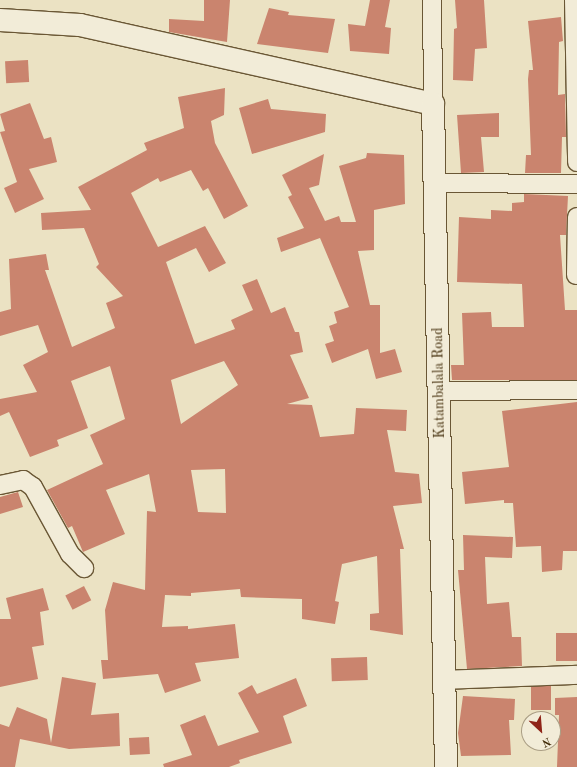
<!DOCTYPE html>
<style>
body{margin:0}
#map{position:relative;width:577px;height:767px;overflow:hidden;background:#ebe2c3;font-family:"Old Standard TT",serif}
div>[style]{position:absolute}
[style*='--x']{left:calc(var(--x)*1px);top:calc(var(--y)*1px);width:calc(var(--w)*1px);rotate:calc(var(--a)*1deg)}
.building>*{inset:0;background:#ca846e;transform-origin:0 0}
.roads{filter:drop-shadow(1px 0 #6a5735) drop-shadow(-1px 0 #6a5735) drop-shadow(0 1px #6a5735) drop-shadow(0 -1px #6a5735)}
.minor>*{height:18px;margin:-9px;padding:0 9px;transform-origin:9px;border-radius:9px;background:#f2ecd8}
.secondary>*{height:22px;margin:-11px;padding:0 11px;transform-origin:11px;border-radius:11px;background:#f2ecd8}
span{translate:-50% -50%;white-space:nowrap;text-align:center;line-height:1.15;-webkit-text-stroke:3px #f2ecd8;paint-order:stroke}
.street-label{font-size:14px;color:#3f2906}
.north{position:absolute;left:521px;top:711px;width:40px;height:40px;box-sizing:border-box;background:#f2ecd8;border:1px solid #aa9e84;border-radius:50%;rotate:154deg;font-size:11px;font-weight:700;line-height:16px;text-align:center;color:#3f2906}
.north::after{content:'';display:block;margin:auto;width:14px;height:18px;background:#8f2418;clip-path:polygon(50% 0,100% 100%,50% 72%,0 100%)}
</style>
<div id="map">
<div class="building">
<div style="clip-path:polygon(204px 0,230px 0,227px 42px,169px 32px,169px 19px,204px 21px)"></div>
<div style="clip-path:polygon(370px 0,390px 0,385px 27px,391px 28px,389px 54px,350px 51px,348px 24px,365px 26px)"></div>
<div style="clip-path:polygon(455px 0,484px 0,487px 48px,475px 49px,473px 81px,453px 80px,454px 29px,457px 28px)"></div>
<div style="clip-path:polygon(269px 8px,289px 12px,288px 15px,335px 19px,328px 53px,257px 44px)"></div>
<div style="clip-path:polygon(561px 17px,563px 41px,559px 42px,558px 95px,565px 94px,566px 137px,562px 137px,561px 173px,525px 173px,526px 155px,531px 155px,528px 79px,529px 70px,533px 70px,528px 21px)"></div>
<div style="left:28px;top:60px;width:22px;height:23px;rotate:87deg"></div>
<div style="clip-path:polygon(evenodd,225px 88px,224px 115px,211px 121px,215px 143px,248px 206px,224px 219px,208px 188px,203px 191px,191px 170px,160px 182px,158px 178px,131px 193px,158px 247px,205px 226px,226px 263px,209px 272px,196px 248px,166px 262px,195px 344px,235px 329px,231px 320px,253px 310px,242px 285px,257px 279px,271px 313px,285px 307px,295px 332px,299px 332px,303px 352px,290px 355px,309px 398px,287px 404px,312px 405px,320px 437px,354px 434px,356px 408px,407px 410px,406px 431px,387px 430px,395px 472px,419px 474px,422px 503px,393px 506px,404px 549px,400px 549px,403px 635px,370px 630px,370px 614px,379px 613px,377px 556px,342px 564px,335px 601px,339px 602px,335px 624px,302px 619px,302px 599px,241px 597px,240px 589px,191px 593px,191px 596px,165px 595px,162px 627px,188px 626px,188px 629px,235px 624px,239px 658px,195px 663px,201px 681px,165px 693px,158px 674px,103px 679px,101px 660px,108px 660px,105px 610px,113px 582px,145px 590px,147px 511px,156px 512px,149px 474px,106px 490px,125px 534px,83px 552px,72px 526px,68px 528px,47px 490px,103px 464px,90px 435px,125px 419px,110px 366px,71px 381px,88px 428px,57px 440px,59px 446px,30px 457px,9px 412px,0 416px,0 399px,37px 392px,23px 365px,48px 352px,38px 325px,0 336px,0 312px,11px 309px,9px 259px,46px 254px,49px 270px,45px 270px,72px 347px,115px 328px,106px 303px,123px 296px,96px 267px,99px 264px,84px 228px,42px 230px,41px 213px,91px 210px,78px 187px,147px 150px,144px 143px,184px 128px,178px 97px,225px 88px,224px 361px,238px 385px,181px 424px,171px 380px,224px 361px,225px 88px,225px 469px,226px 513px,198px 512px,191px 470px,225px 469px)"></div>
<div style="clip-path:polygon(268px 99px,271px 109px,326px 114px,325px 132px,252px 154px,239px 108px)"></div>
<div style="clip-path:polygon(30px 103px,44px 139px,51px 137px,57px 162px,29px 169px,44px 199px,15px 213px,4px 188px,17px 182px,0 132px,5px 131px,0 114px)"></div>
<div style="clip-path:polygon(499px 113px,499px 137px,481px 137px,484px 172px,461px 173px,457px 115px)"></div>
<div style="clip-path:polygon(367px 153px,404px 155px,405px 204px,374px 210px,374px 250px,358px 251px,370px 305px,380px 305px,380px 353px,395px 349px,402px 372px,376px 379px,368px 349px,332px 363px,325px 344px,334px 341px,329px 326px,337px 323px,334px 312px,349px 307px,320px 238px,281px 252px,277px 238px,304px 228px,288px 197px,292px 195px,282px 175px,324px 154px,319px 185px,309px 188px,325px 221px,339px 216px,341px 222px,356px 222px,339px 166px,366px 158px)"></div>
<div style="clip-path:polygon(524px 194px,568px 196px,566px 235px,560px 235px,565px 310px,577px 310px,577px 380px,452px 380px,451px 365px,464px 365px,462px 313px,491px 312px,492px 327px,524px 327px,522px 284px,457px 282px,459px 217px,491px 219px,491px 210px,512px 211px,512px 203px,524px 202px)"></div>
<div style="clip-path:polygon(577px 402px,577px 551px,563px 551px,562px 570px,542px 572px,541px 546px,516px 547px,513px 503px,504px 503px,504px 500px,465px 504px,462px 472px,509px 467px,502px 411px)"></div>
<div style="clip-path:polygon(18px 492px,23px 507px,0 514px,0 497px)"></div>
<div style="clip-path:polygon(463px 535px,513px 537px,512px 558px,485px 557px,487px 604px,509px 602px,512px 637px,521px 637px,522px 666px,467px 669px,458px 570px,464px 570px)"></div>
<div style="left:84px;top:586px;width:16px;height:21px;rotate:63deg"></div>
<div style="clip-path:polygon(43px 588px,49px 610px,40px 612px,44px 645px,32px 647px,38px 679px,0 687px,0 619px,11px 619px,6px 598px)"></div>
<div style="left:556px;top:633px;width:21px;height:28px"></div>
<div style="left:367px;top:657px;width:23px;height:36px;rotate:88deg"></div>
<div style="clip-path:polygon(62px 677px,96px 683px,91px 715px,119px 713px,120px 746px,69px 749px,20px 739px,15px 767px,0 767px,0 724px,9px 727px,17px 707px,47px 719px,51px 743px)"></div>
<div style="clip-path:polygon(296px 678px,307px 706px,283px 716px,292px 743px,239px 760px,240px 763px,229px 767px,164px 767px,163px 764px,192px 755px,180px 725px,205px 715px,218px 746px,259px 732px,238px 693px,252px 685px,257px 694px)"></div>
<div style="left:551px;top:686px;width:24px;height:20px;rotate:90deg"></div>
<div style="clip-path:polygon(463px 696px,515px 699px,514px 720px,509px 720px,511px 755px,461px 756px,458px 733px)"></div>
<div style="clip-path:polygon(577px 697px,577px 767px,557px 767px,559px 715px,555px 715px,555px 698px)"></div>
<div style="left:149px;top:737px;width:17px;height:20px;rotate:87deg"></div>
</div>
<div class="roads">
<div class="minor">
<div style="--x:432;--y:0;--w:104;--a:89.4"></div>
<div style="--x:574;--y:0;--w:162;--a:88.9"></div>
<div style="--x:435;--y:183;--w:142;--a:0.4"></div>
<div style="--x:576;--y:275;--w:58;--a:-89"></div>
<div style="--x:439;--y:391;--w:138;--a:-0.4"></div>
<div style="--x:0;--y:485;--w:24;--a:-12"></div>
<div style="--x:23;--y:480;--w:12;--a:35"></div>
<div style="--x:33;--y:487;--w:77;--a:61.1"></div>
<div style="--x:70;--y:554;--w:20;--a:45"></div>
<div style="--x:444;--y:680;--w:133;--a:-2.2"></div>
</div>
<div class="secondary">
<div style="--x:0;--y:20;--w:80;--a:3.6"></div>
<div style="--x:80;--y:25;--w:362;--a:12.6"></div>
<div style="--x:433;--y:104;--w:663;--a:88.88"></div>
</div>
</div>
<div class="street-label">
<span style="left:439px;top:383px;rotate:-91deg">Katambalala Road</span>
</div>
<div class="north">N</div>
</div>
